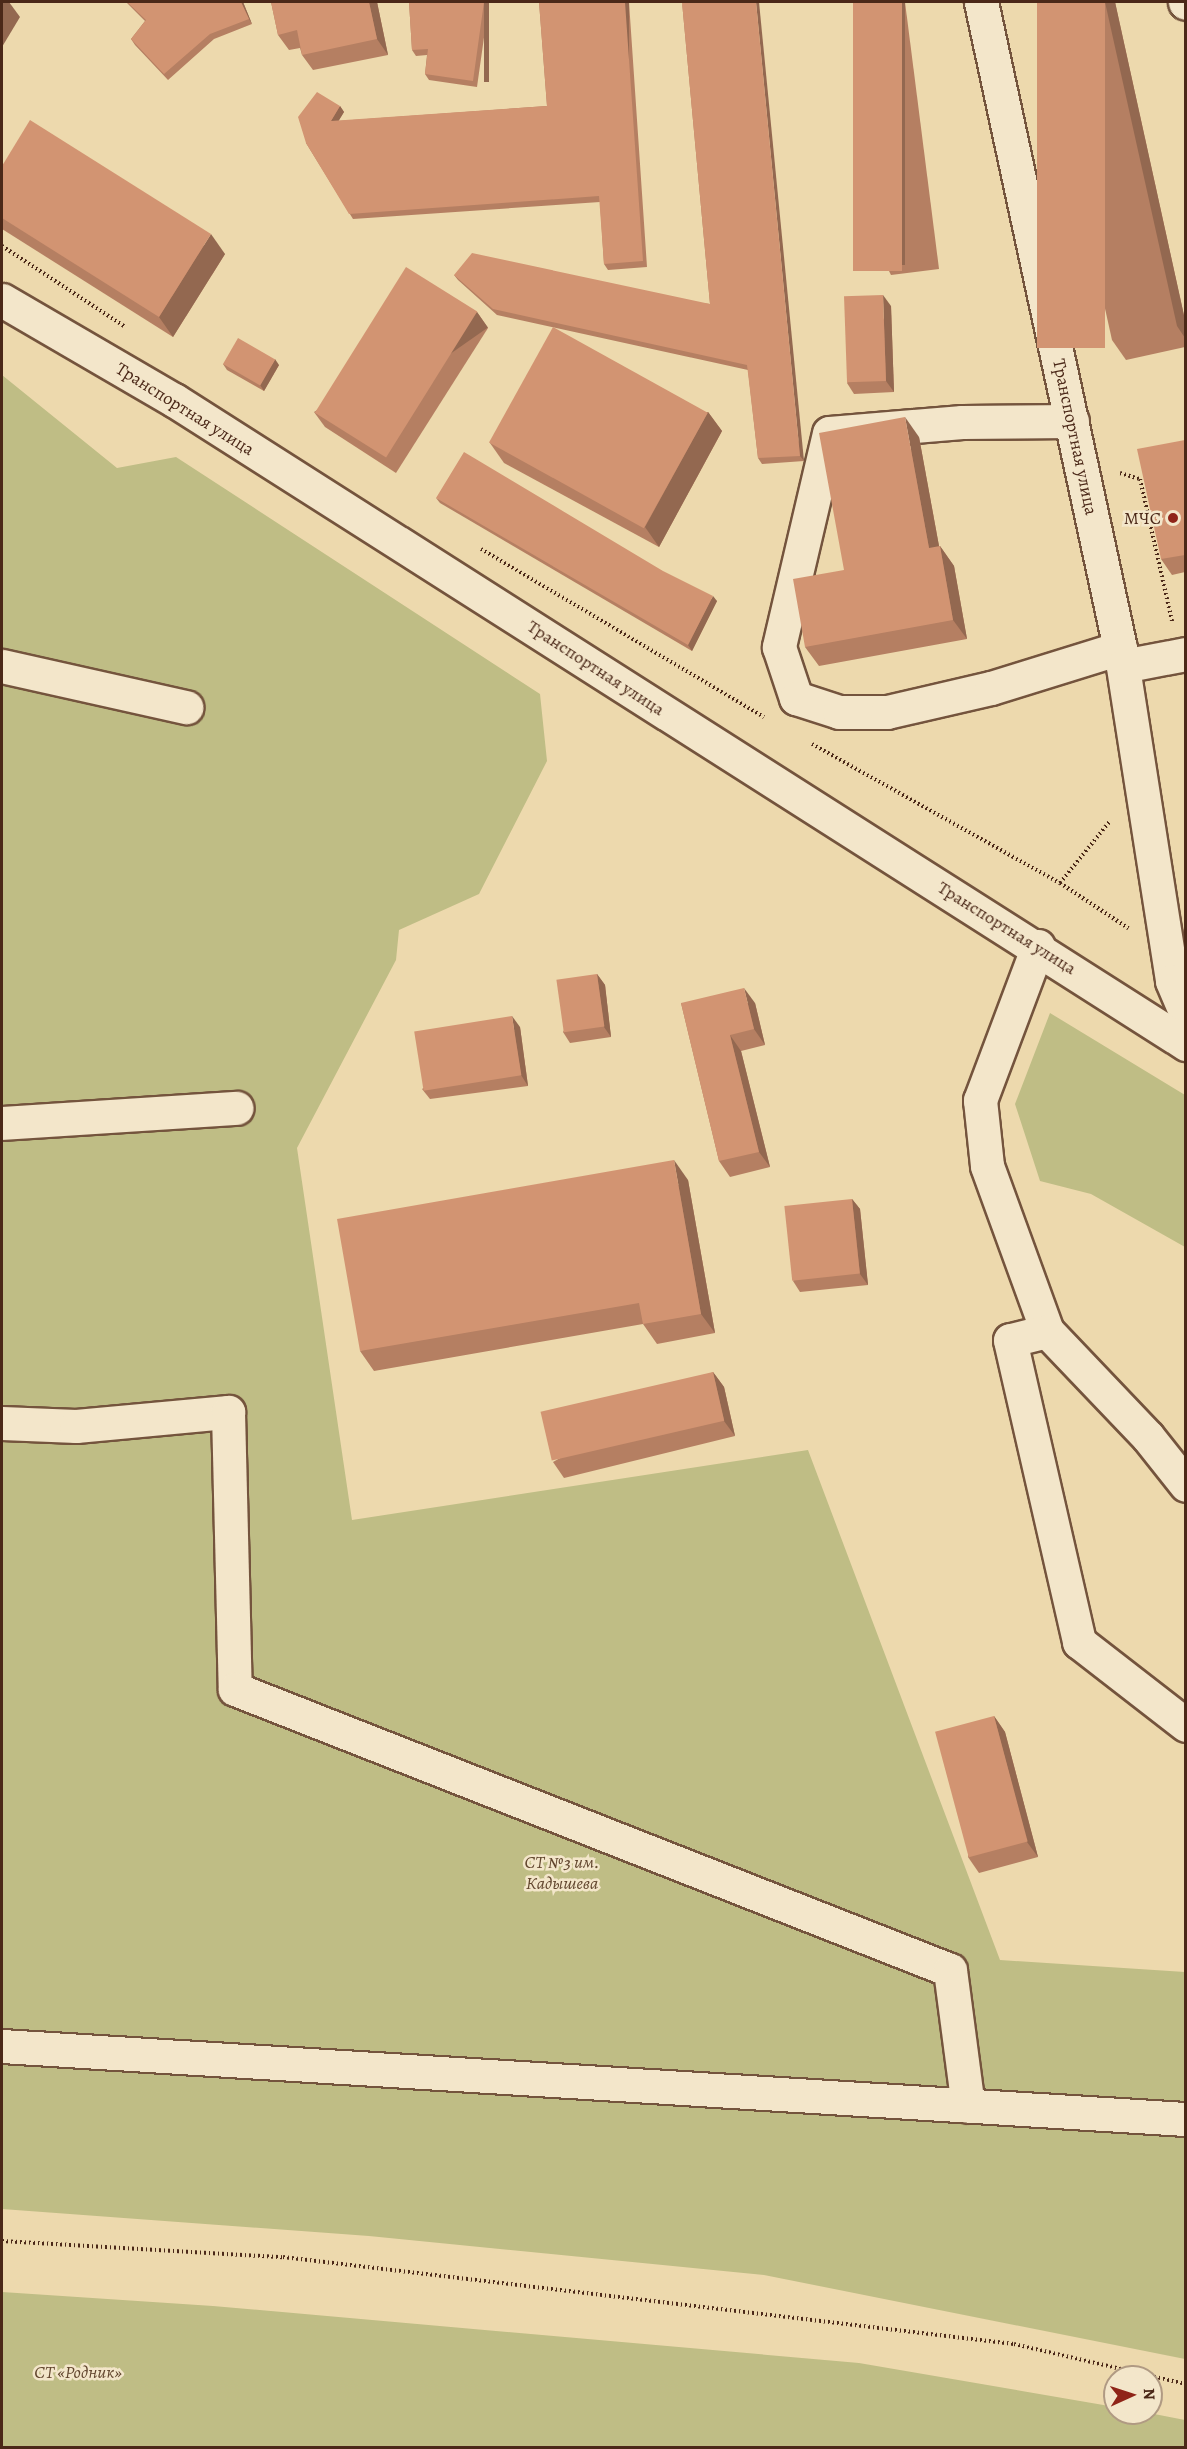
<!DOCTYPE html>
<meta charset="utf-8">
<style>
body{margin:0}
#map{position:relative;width:1187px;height:2449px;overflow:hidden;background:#edd9ad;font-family:Alegreya,serif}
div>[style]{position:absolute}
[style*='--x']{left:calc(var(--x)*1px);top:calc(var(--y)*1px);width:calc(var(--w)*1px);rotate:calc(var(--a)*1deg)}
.green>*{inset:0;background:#bfbd85}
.path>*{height:4px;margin-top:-2px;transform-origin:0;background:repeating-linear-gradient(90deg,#4b2818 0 1.5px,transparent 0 4.5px)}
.roads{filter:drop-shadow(2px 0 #74543d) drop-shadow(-2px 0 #74543d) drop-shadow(0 2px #74543d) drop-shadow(0 -2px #74543d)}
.minor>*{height:33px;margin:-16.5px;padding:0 16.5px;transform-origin:16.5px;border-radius:16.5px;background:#f3e6ca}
.wall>*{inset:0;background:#b57f62}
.shaded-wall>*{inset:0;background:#936850;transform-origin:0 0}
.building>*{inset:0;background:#d29472;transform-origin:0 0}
.dots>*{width:16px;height:16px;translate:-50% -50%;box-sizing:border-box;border:3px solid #f3e6ca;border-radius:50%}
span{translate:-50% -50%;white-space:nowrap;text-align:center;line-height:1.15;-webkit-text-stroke:5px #f3e6ca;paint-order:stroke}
.street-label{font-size:18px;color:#4b2818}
.poi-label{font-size:18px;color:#4b2818}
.right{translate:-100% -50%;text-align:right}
.park-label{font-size:18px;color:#62462e;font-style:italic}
.frame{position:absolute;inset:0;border:3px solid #4b2818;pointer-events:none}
.north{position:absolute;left:1103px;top:2365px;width:60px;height:60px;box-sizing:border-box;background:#f3e6ca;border:2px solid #b09a83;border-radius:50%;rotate:87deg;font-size:16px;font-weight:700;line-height:24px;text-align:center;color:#4b2818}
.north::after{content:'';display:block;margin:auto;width:21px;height:27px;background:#8f2418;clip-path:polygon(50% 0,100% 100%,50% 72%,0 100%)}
</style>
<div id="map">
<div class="green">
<div style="clip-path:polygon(2px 375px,117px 468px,176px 457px,540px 694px,547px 761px,479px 894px,399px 930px,396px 960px,297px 1148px,352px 1520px,808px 1450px,1000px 1960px,1185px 1972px,1185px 2359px,764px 2275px,369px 2236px,2px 2209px)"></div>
<div style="clip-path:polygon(1050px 1013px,1185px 1095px,1185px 1247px,1091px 1194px,1040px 1181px,1015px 1104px)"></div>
<div style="clip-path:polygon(2px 2292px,213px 2306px,859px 2363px,1115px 2407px,1115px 2413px,1149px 2413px,1185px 2420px,1185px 2447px,2px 2447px)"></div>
</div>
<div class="path">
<div style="--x:2;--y:246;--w:146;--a:33.3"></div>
<div style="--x:1120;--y:473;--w:21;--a:17"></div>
<div style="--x:1140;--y:479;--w:146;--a:77.3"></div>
<div style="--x:481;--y:549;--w:329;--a:30.7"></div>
<div style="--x:812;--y:744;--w:284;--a:29.3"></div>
<div style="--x:1060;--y:883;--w:80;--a:-51.1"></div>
<div style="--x:1060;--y:883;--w:82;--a:33.5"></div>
<div style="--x:2;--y:2241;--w:281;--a:3.3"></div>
<div style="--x:283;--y:2257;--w:736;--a:6.79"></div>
<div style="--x:1014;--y:2344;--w:177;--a:13.1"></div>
</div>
<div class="roads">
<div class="minor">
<div style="--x:981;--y:2;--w:661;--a:77.86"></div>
<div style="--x:1120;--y:648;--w:337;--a:81.1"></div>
<div style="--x:1172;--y:981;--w:36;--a:67"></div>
<div style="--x:1185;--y:2;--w:1;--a:45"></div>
<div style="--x:2;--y:300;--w:199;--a:30.2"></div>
<div style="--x:174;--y:400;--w:1200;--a:32.47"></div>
<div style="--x:1072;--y:421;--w:110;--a:179.5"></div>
<div style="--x:962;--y:422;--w:133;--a:175.3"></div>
<div style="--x:829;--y:433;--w:220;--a:103.2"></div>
<div style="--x:779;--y:647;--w:54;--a:71.6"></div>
<div style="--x:796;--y:698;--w:45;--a:18"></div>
<div style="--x:839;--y:712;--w:48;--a:0"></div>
<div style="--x:887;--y:712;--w:107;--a:-13"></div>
<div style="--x:991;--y:688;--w:135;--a:-17.2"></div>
<div style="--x:2;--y:666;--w:189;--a:12.6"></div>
<div style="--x:1123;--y:666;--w:64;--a:-10.8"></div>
<div style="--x:1038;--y:946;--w:165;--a:110.6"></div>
<div style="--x:980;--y:1100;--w:66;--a:83.9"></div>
<div style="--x:987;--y:1166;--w:176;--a:70"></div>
<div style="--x:1047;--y:1331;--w:146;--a:46.4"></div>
<div style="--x:1148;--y:1437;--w:61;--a:51.6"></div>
<div style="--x:2;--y:1123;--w:235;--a:-3.7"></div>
<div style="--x:1047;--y:1331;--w:38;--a:166"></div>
<div style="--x:1010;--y:1340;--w:310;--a:77.1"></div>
<div style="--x:1079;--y:1642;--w:135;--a:37.8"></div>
<div style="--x:2;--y:1423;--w:74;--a:2.3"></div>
<div style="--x:76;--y:1426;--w:153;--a:-5.3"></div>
<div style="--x:228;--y:1412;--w:277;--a:88.6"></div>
<div style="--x:235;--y:1689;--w:768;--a:21.46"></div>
<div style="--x:950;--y:1970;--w:137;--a:82.5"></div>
<div style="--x:2;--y:2046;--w:1186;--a:3.53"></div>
</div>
</div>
<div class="wall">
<div style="clip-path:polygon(126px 2px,243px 2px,252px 24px,214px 39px,168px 80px,135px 45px,131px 39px,145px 21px)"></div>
<div style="clip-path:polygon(271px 2px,377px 2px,388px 55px,313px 70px,302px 55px,300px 48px,289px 50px,278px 35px)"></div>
<div style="clip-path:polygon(409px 2px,489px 2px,477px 87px,429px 80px,425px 74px,427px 55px,416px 56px,412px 50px)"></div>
<div style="clip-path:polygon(539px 2px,629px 2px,647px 267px,608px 270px,604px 264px,600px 202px,353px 219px,306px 143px,340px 106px,344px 112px,338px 121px,547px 106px)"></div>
<div style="clip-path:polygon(682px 2px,804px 461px,762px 464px,758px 458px,748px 370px,497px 315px,458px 280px,454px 275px,710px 304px)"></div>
<div style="clip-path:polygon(853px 2px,905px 2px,939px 269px,891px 275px,888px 269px)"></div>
<div style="clip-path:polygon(1037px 2px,1115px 2px,1185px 320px,1185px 347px,1126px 360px,1112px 340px)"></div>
<div style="clip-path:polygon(2px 166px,225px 254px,173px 337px,2px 229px)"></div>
<div style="clip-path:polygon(891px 306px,894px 392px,854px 394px,847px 383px)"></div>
<div style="clip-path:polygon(477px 312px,488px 328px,396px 473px,325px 427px,314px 412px)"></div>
<div style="clip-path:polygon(223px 364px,279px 365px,264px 391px,227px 370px)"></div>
<div style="clip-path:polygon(708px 412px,722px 431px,659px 547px,504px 463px,490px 443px)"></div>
<div style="clip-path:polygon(919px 437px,939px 546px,940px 546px,954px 566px,967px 639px,819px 666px,805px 647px,844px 570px)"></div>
<div style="clip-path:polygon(1185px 440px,1185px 572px,1172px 575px,1161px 559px)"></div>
<div style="clip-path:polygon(436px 498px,717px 601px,692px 651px,440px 503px)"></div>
<div style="clip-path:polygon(597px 974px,605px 985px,611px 1037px,570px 1043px,563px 1032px)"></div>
<div style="clip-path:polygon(681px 1003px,755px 1003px,765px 1045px,741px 1051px,770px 1167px,730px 1177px,719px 1161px)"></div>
<div style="clip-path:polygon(520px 1027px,528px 1086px,430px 1099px,422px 1089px)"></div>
<div style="clip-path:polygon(688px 1180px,715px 1333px,657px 1344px,643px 1324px,374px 1371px,360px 1351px)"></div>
<div style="clip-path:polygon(852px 1199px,860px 1209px,868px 1285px,800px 1292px,793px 1281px)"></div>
<div style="clip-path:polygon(713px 1372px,724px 1387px,735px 1436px,564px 1478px,553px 1462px)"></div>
<div style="clip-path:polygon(994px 1716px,1005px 1732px,1038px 1857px,979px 1873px,968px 1857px)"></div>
</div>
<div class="shaded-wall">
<div style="clip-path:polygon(3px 2px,9px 2px,20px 17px,2px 47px,2px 4px)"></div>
<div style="clip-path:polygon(241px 2px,243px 2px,252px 24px,249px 19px)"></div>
<div style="clip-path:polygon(369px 2px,377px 2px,388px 55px,377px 39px)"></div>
<div style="left:484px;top:2px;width:5px;height:80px"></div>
<div style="left:625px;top:2px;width:4px;height:260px"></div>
<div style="clip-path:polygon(756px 2px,759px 2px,804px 461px,800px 456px)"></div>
<div style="left:902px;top:2px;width:3px;height:263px"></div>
<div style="clip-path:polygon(1105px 2px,1115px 2px,1185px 320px,1185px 338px,1177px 326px)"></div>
<div style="clip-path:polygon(340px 106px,344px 112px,335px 127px,331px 121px)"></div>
<div style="clip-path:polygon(211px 234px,225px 254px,173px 337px,159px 317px)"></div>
<div style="clip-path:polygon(883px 295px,891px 306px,894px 392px,886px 381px)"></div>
<div style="left:477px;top:312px;width:19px;height:172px;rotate:55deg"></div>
<div style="clip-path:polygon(275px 359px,279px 365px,264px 391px,260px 385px)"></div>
<div style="clip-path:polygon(708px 412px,722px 431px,659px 547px,645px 527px)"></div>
<div style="clip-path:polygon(905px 417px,919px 437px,943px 568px,929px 548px)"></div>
<div style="clip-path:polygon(940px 546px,954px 566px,967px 639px,953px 620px)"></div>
<div style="clip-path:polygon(713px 596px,717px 601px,692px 651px,688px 645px)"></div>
<div style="clip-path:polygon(597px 974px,605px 985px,611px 1037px,604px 1027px)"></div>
<div style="clip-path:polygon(744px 988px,755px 1003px,765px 1045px,754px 1029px)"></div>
<div style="clip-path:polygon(512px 1016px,520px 1027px,528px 1086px,521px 1075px)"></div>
<div style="clip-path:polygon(730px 1035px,741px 1051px,770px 1167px,759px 1152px)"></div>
<div style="clip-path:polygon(674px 1160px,688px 1180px,715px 1333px,701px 1314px)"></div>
<div style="clip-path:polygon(852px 1199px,860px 1209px,868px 1285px,860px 1274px)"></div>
<div style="clip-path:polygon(713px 1372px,724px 1387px,735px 1436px,724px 1421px)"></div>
<div style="clip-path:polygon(994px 1716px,1005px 1732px,1038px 1857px,1027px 1842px)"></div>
</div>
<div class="building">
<div style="clip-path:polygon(127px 2px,241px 2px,249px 19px,210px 34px,164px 74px,131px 39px,146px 20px)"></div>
<div style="clip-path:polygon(271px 2px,369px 2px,377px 39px,302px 55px,297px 30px,278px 35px)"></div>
<div style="clip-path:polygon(409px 2px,484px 2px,473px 81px,425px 74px,428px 49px,412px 50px)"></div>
<div style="clip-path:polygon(539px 2px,625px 2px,643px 261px,604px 264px,599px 196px,349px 214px,306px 143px,298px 117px,317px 92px,340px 106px,331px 121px,547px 106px)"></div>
<div style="clip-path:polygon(682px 2px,756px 2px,800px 456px,758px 458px,747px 365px,493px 309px,454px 275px,472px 253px,710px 304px)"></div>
<div style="left:853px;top:2px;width:49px;height:269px"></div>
<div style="left:1037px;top:2px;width:68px;height:346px"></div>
<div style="clip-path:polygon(30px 120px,211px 234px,159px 317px,2px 218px,2px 166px)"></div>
<div style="left:406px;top:267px;width:84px;height:172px;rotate:32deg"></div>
<div style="left:883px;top:295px;width:86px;height:39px;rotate:88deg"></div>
<div style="left:553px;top:327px;width:177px;height:132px;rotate:29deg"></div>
<div style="left:238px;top:338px;width:43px;height:30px;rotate:30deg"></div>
<div style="clip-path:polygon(905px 417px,929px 548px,940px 546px,953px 620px,805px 647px,793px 579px,844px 570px,819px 433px)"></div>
<div style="clip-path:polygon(1185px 440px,1185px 555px,1161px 559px,1137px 449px)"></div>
<div style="clip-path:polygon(464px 452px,663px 571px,713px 596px,688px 645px,436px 498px)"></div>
<div style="left:597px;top:974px;width:53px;height:41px;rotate:82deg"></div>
<div style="clip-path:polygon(744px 988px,754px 1029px,730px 1035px,759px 1152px,719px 1161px,681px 1003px)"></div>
<div style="left:512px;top:1016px;width:60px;height:99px;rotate:81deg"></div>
<div style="clip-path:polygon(674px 1160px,701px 1314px,643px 1324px,639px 1303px,360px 1351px,337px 1219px)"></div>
<div style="left:852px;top:1199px;width:75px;height:68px;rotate:84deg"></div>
<div style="left:713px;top:1372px;width:50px;height:177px;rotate:77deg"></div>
<div style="left:994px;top:1716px;width:130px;height:61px;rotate:75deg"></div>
</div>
<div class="dots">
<div style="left:1173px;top:518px;background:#8f2418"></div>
</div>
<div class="street-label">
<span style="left:185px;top:409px;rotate:32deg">Транспортная улица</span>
<span style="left:1075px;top:437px;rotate:78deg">Транспортная улица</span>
<span style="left:596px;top:668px;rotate:33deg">Транспортная улица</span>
<span style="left:1007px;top:928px;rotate:32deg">Транспортная улица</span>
</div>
<div class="poi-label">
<span class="right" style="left:1161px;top:518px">МЧС</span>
</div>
<div class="park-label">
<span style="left:562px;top:1873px">СТ №3 им.<br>Кадышева</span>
<span style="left:78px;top:2372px">СТ «Родник»</span>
</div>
<div class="frame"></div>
<div class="north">N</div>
</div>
